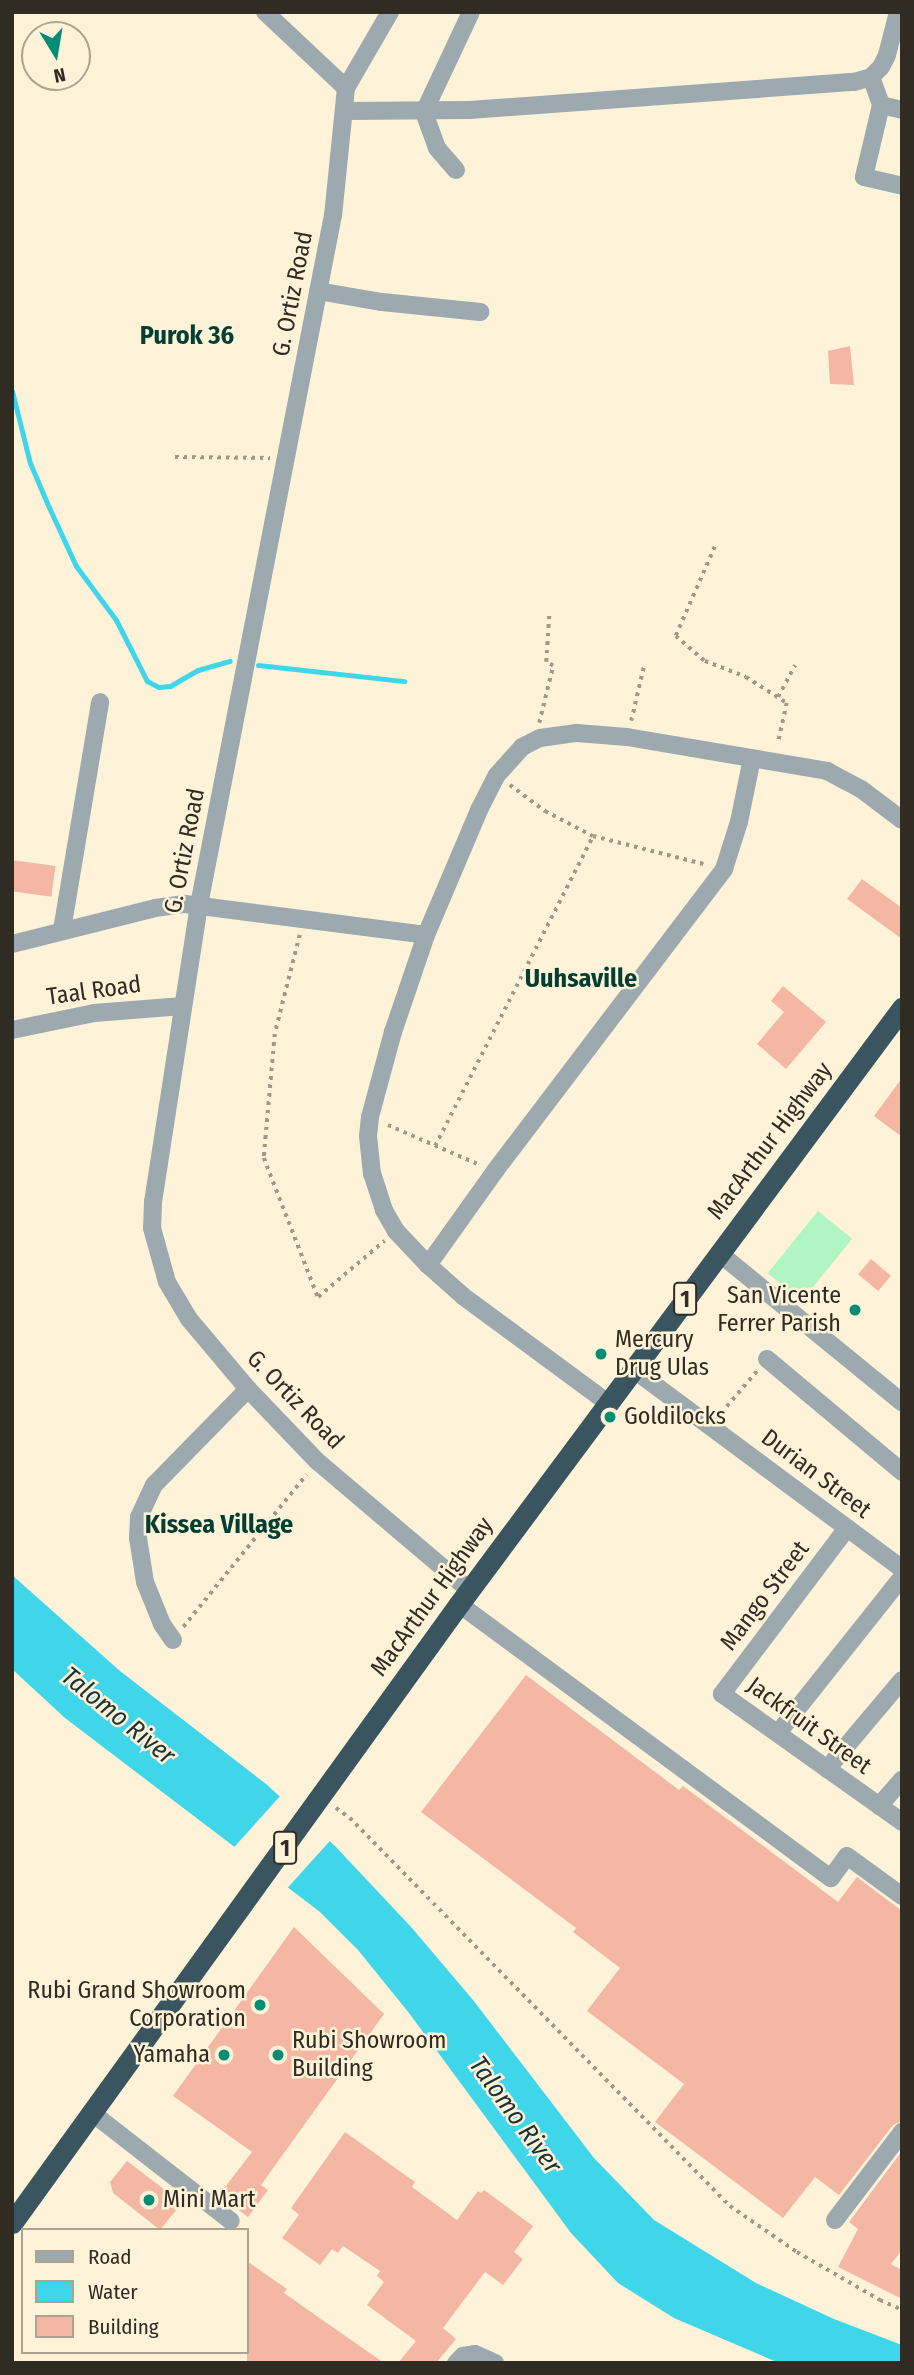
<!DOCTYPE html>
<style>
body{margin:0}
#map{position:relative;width:914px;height:2375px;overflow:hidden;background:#fef3d9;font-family:"Fira Sans Condensed",sans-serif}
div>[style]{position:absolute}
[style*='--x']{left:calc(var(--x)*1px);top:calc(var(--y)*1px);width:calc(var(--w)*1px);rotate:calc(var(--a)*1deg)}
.green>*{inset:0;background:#b0f5c3;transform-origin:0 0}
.water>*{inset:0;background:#3ed6e8}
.pier>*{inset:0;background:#fef3d9;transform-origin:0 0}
.stream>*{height:5px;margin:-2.5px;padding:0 2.5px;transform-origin:2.5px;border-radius:2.5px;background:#3ed6e8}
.building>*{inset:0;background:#f3b7a4;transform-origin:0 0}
.path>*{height:3.5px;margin-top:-1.75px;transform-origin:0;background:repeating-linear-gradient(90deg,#a19987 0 3.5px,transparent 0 8.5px)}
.minor>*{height:18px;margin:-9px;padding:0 9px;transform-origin:9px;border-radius:9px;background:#9ca9ae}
.highway>*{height:21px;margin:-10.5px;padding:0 10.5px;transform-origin:10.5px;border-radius:10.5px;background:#3a555f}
.dots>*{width:19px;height:19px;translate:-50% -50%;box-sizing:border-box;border:4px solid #fef3d9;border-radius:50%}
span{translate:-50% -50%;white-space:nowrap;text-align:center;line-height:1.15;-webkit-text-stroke:5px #fef3d9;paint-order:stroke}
.shield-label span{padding:2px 5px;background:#fef3d9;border:2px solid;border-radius:5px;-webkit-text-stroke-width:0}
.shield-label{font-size:23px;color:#302c23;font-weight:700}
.street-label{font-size:24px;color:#302c23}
.poi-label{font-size:24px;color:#302c23}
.right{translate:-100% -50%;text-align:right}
.left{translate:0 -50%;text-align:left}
.neighbourhood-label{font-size:26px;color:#033e32;font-weight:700}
.water-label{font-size:26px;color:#1a3236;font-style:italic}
.frame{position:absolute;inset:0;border:14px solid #302c23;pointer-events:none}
.legend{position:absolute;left:21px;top:2228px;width:228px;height:126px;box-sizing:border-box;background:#fef3d9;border:2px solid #aca390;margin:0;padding:9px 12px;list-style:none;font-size:21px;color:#302c23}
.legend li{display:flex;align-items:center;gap:14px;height:35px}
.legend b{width:35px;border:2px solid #aca390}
.north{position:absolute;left:21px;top:21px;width:70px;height:70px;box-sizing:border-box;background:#fef3d9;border:2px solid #aca390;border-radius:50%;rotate:169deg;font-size:19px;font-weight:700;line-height:28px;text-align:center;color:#302c23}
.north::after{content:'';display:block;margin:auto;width:24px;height:32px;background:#038d74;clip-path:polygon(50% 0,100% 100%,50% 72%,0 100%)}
</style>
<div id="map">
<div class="green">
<div style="left:818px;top:1211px;width:44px;height:80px;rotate:39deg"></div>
</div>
<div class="water">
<div style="clip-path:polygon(12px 1575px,120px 1671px,266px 1784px,335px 1846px,412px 1928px,473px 2000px,594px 2158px,654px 2220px,756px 2283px,834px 2319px,902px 2345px,902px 2363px,779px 2363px,674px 2318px,618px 2283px,571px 2233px,409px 2013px,358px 1950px,320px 1912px,65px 1718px,12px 1669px)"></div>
</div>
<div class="pier">
<div style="left:282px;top:1794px;width:67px;height:76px;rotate:42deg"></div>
</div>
<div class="stream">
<div style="--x:12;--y:391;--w:74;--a:76"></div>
<div style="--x:30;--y:463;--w:43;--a:67"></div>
<div style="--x:47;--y:503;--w:69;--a:65.3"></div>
<div style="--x:76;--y:566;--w:67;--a:53.5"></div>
<div style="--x:116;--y:620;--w:68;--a:63.1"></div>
<div style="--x:147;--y:681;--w:13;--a:27"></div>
<div style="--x:159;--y:687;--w:11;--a:-5"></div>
<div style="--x:170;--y:686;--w:32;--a:-30"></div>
<div style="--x:198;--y:670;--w:33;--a:-16"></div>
<div style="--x:258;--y:665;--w:147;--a:6.3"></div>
</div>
<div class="building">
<div style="clip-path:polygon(850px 346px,854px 385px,830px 384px,828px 351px)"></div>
<div style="left:12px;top:860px;width:44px;height:31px;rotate:8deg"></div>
<div style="clip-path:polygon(862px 879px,902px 908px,902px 939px,847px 899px)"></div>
<div style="clip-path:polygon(783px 986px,826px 1022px,786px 1069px,757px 1044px,784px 1012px,771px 1001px)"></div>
<div style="clip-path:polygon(902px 1078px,902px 1137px,874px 1116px)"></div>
<div style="left:871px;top:1259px;width:26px;height:20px;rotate:40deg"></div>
<div style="clip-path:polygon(526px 1675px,679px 1790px,683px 1786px,838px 1902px,857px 1877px,902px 1911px,902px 2121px,893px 2125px,839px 2195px,815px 2177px,783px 2218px,655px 2122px,684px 2084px,587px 2011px,620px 1968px,573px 1932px,576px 1928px,421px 1812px)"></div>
<div style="clip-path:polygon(294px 1927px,384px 2014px,261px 2185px,268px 2190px,248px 2217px,219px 2195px,252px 2152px,173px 2096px)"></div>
<div style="clip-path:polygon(345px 2132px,415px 2182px,412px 2187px,457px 2220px,478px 2191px,481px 2193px,484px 2190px,533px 2226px,514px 2252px,523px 2259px,503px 2285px,485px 2272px,443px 2328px,456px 2339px,436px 2363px,398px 2363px,416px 2341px,367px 2305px,384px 2282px,377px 2276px,380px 2271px,343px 2246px,338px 2253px,332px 2249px,320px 2265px,282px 2238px,299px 2215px,291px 2208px)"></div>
<div style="clip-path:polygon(902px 2151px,902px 2250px,891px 2264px,902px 2270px,902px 2299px,838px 2267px,858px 2229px,849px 2222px)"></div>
<div style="clip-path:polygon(127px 2161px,182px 2203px,160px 2230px,113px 2193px,110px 2182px)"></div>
<div style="clip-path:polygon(247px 2261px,287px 2289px,284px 2293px,384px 2363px,247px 2363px)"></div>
</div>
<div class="path">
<div style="--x:175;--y:457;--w:95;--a:0.6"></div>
<div style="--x:715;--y:547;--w:97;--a:113.7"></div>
<div style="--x:676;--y:636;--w:38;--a:41"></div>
<div style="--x:705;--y:661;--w:44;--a:21.3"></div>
<div style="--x:746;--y:677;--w:49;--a:32.4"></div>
<div style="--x:787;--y:703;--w:42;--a:102.4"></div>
<div style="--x:778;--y:697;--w:36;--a:-62"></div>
<div style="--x:631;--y:721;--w:57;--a:-76.9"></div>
<div style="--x:539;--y:723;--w:59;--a:-76.2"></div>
<div style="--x:553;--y:666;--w:8;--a:-150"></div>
<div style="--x:546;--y:662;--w:46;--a:-86.3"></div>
<div style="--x:510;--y:785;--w:44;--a:36.6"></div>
<div style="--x:545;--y:811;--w:54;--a:27.5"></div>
<div style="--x:593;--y:836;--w:114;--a:14.2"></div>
<div style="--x:300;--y:935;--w:102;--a:104.2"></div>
<div style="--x:275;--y:1034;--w:124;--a:95.1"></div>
<div style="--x:264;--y:1158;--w:149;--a:68.8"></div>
<div style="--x:318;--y:1297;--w:87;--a:-40.3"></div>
<div style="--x:388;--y:1125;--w:100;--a:23.5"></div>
<div style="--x:435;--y:1146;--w:348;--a:-63"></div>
<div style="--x:721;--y:1413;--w:55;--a:-49.4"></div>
<div style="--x:183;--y:1627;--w:196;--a:-51"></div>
<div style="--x:336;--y:1808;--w:17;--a:36"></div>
<div style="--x:350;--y:1818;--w:543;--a:45.6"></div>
<div style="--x:730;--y:2206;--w:81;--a:34.5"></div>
<div style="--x:797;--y:2252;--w:96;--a:30"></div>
<div style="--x:880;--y:2300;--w:24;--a:24"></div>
</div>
<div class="minor">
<div style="--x:265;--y:12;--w:111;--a:43.2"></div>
<div style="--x:390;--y:12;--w:88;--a:120.1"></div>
<div style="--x:346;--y:88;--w:128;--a:95.8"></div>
<div style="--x:333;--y:215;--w:703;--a:100.99"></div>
<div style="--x:199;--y:905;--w:301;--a:98.8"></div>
<div style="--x:153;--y:1202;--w:26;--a:92"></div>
<div style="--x:152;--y:1228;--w:56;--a:74.5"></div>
<div style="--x:167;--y:1282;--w:43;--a:59.3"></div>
<div style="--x:189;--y:1319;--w:92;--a:49.9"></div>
<div style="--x:248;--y:1389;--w:100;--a:46.2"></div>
<div style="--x:317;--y:1461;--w:199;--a:40.3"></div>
<div style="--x:871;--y:77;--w:30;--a:70"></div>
<div style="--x:881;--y:105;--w:74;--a:103.3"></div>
<div style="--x:864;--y:177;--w:39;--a:13"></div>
<div style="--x:881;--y:105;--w:22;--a:13"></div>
<div style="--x:345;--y:111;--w:125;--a:-0.5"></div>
<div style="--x:470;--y:110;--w:385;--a:-4.2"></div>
<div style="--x:854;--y:82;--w:18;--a:-16"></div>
<div style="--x:871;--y:77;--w:14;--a:-45"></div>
<div style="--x:881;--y:67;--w:13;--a:-63"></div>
<div style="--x:887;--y:55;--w:44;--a:-75.7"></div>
<div style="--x:456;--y:170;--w:29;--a:-131"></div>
<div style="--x:437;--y:148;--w:38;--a:-110"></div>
<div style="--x:424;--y:112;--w:110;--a:-64.8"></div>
<div style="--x:318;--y:291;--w:65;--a:9.8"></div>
<div style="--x:382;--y:302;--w:99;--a:5.8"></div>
<div style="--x:62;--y:930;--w:231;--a:-80.5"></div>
<div style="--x:12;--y:944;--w:147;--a:-14.1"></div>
<div style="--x:155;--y:908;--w:30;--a:-8"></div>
<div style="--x:185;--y:904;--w:243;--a:7.3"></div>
<div style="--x:12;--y:1030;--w:84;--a:-11.7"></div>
<div style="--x:94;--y:1013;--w:89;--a:-4.5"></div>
<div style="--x:719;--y:1253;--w:236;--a:39.2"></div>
<div style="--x:428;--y:1265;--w:115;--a:-54.5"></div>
<div style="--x:495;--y:1171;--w:379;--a:-52.8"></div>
<div style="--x:724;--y:869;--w:49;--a:-72.3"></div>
<div style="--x:739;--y:822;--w:65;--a:-78.5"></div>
<div style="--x:767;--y:1359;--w:176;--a:39.9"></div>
<div style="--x:633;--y:1369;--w:335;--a:36.6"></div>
<div style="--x:608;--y:1403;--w:180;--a:-143.6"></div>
<div style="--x:463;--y:1296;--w:47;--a:-138.5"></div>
<div style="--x:428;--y:1265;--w:47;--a:-133.3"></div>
<div style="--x:396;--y:1231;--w:24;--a:-120"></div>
<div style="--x:384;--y:1210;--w:38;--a:-108"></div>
<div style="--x:372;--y:1174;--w:38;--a:-96"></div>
<div style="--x:368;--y:1136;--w:19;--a:-84"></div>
<div style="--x:370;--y:1117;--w:88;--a:-74.9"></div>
<div style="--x:393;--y:1032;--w:102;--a:-71.2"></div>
<div style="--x:426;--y:935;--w:138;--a:-67"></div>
<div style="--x:480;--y:808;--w:37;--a:-63"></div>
<div style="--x:497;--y:775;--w:38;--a:-48"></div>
<div style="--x:522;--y:747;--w:20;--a:-27"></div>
<div style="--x:540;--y:738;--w:37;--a:-8"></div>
<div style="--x:577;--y:733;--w:50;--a:4.6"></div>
<div style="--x:627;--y:737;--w:203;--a:9.6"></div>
<div style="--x:827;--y:771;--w:38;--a:28"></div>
<div style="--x:861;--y:789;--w:51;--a:37.1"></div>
<div style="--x:847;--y:1528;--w:208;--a:127"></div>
<div style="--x:722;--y:1694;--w:221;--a:35.4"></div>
<div style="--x:459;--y:1604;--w:462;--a:36.4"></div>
<div style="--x:831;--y:1878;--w:27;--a:-54"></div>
<div style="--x:847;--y:1856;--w:68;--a:36"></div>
<div style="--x:173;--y:1640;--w:19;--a:-125"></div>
<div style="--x:162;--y:1624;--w:45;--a:-112"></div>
<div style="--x:145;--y:1582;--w:45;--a:-99"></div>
<div style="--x:138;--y:1538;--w:21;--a:-87"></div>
<div style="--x:139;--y:1517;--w:35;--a:-65"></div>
<div style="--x:154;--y:1485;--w:134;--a:-45.6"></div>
<div style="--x:778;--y:1733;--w:199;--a:-51.5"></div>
<div style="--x:827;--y:1769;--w:116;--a:-49.9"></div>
<div style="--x:879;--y:1806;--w:35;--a:-49"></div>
<div style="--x:91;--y:2112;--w:177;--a:37.9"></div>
<div style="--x:835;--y:2220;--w:111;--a:-52.7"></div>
<div style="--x:456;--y:2363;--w:10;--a:-45"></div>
<div style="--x:463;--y:2356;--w:12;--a:-9"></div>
<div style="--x:475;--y:2354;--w:22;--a:24"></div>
</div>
<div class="highway">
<div style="--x:12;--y:2223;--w:764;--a:-54.17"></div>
<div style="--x:459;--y:1604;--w:743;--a:-53.38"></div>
</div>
<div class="dots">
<div style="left:855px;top:1310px;background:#038d74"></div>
<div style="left:601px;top:1354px;background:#038d74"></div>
<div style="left:610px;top:1417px;background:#038d74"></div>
<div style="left:260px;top:2005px;background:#038d74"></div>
<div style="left:224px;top:2055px;background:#038d74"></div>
<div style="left:278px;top:2055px;background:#038d74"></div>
<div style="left:149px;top:2200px;background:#038d74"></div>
</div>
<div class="shield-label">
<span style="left:685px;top:1299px">1</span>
<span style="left:285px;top:1848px">1</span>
</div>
<div class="street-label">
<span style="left:293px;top:294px;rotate:-79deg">G. Ortiz Road</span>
<span style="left:185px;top:851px;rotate:-79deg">G. Ortiz Road</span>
<span style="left:94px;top:991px;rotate:-8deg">Taal Road</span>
<span style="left:770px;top:1141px;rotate:-53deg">MacArthur Highway</span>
<span style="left:295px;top:1400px;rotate:46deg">G. Ortiz Road</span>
<span style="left:816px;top:1474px;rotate:37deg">Durian Street</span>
<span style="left:765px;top:1596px;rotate:-53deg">Mango Street</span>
<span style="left:432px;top:1597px;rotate:-54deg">MacArthur Highway</span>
<span style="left:809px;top:1726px;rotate:36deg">Jackfruit Street</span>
</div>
<div class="poi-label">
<span class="right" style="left:841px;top:1310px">San Vicente<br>Ferrer Parish</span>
<span class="left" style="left:615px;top:1354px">Mercury<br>Drug Ulas</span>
<span class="left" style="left:624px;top:1417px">Goldilocks</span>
<span class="right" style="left:246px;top:2005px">Rubi Grand Showroom<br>Corporation</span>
<span class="left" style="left:292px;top:2055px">Rubi Showroom<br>Building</span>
<span class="right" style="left:210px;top:2055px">Yamaha</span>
<span class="left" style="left:163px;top:2200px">Mini Mart</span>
</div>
<div class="neighbourhood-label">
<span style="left:187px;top:336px">Purok 36</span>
<span style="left:581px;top:979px">Uuhsaville</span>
<span style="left:219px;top:1525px">Kissea Village</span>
</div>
<div class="water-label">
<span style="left:118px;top:1716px;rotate:39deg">Talomo River</span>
<span style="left:515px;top:2115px;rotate:54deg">Talomo River</span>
</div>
<div class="frame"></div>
<ul class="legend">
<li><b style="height:9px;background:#9ca9ae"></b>Road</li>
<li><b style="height:19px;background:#3ed6e8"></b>Water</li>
<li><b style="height:19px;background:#f3b7a4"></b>Building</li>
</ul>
<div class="north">N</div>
</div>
